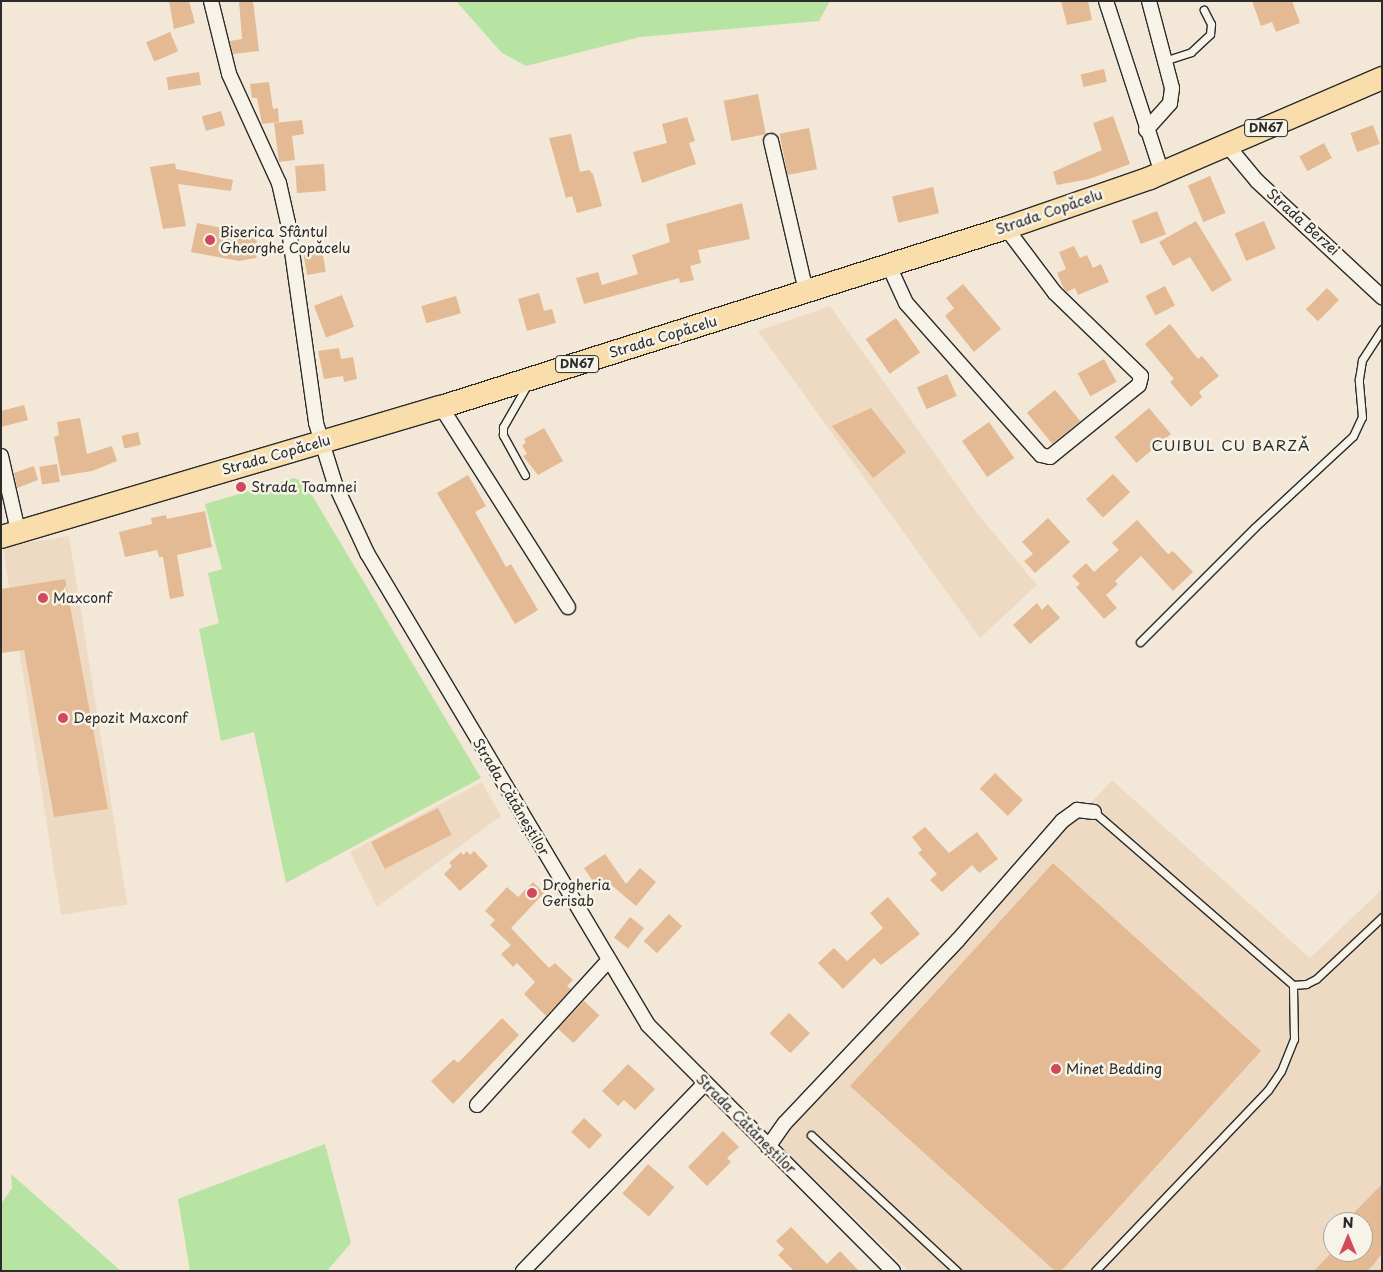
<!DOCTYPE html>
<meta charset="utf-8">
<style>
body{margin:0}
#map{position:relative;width:1383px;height:1272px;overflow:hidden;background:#f3e8d7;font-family:"Playpen Sans",sans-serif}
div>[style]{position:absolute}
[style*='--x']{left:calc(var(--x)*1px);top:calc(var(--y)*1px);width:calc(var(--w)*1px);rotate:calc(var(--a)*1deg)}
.built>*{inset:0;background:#eedac3;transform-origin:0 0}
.green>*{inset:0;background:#b7e4a2}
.building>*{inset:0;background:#e3ba93;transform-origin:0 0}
.roads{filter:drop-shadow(1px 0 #2b2b2b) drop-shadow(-1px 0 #2b2b2b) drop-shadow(0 1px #2b2b2b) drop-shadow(0 -1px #2b2b2b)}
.lane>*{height:7px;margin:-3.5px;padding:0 3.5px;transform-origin:3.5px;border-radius:3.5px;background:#f7f3e8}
.street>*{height:14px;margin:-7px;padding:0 7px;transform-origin:7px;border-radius:7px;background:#f7f3e8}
.primary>*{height:22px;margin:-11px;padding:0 11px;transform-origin:11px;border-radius:11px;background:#f9deab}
.dots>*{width:14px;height:14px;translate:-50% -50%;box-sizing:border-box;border:2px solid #f7f3e8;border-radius:50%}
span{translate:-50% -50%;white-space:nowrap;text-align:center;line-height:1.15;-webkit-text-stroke:5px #f7f3e8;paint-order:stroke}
.shield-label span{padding:1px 4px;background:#f7f3e8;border:1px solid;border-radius:4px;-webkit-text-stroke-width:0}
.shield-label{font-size:12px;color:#2b2b2b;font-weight:700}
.street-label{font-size:14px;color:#2b2b2b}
.poi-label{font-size:14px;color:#2b2b2b}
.left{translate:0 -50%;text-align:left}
.neighbourhood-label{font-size:15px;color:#2b2b2b;letter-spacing:1px}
.frame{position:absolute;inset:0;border:2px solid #2b2b2b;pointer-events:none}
.north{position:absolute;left:1323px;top:1212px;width:50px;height:50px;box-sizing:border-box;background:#f7f3e8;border:1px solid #a5a39c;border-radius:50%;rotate:0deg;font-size:14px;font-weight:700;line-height:20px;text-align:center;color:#2b2b2b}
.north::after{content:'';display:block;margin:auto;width:18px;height:22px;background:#d1495b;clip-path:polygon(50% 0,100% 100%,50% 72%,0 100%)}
</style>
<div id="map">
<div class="built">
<div style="clip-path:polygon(830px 306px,977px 513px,1037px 585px,980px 638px,758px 331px)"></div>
<div style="left:69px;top:536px;width:373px;height:67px;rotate:81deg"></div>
<div style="clip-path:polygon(evenodd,1112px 780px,1310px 958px,1382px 889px,1382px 1271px,909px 1271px,777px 1142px,1112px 780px,1333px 1222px,1363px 1222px,1363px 1252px,1333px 1252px,1333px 1222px)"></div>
<div style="clip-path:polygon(482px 782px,501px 816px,377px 907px,350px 852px)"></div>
</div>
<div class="green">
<div style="clip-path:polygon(456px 1px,830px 1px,819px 21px,640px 37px,526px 66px,502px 53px)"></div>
<div style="clip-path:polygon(294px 478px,304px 482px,481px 778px,286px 883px,254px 732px,221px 741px,199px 629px,219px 623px,208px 573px,222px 569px,205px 504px)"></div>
<div style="clip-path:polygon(325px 1144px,351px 1243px,327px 1271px,190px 1271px,178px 1199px)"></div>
<div style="clip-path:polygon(11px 1174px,121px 1271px,1px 1271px,1px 1204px,12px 1188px)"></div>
</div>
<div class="building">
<div style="clip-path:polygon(169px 1px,189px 1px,195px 23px,174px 29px)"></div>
<div style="clip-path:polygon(239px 1px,253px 1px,259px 51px,233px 54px,230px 41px,242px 39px)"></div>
<div style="clip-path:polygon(1061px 1px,1088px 1px,1092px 20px,1067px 25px)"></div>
<div style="clip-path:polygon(1252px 1px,1292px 1px,1300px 23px,1276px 32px,1272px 22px,1261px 26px)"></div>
<div style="left:170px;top:32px;width:21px;height:26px;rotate:67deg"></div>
<div style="left:1104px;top:69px;width:13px;height:24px;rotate:77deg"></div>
<div style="left:199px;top:72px;width:13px;height:33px;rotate:81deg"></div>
<div style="clip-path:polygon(269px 82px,273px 109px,278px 108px,279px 122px,262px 124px,257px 98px,252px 98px,250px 84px)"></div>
<div style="left:758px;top:94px;width:41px;height:35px;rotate:79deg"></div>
<div style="left:221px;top:111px;width:15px;height:20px;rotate:74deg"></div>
<div style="clip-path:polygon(1113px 116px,1130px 164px,1089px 179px,1057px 185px,1053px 172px,1102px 150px,1093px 123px)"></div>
<div style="clip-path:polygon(687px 117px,695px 141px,689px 143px,696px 164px,642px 183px,633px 152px,667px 143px,662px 124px)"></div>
<div style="clip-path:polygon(302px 120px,304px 134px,292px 136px,295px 160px,279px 162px,274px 123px)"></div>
<div style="left:1373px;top:125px;width:20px;height:24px;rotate:70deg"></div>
<div style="left:809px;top:128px;width:42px;height:30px;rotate:79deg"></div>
<div style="clip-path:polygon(571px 134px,580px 172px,589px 170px,593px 174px,602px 206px,577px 213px,572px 196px,566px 198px,549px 138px)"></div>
<div style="left:1324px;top:143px;width:17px;height:28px;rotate:62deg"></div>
<div style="clip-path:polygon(175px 163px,176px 169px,233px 180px,231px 191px,178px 184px,186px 226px,163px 229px,150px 167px)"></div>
<div style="left:324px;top:164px;width:27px;height:29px;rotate:86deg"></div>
<div style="left:1210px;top:176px;width:40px;height:24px;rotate:67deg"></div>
<div style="left:933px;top:187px;width:27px;height:42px;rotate:77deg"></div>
<div style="clip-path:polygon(742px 203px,750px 239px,698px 250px,701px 263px,690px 266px,694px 280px,680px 283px,679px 278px,584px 304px,576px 278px,598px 272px,602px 285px,638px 274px,632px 255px,670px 242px,666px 224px)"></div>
<div style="left:1157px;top:211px;width:25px;height:27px;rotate:69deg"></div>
<div style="clip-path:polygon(1196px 221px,1232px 280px,1212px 292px,1190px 257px,1173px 266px,1159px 242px)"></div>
<div style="left:1264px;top:221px;width:30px;height:32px;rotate:67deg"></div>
<div style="clip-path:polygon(197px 223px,248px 233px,256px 239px,259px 249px,256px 258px,239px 261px,191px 252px)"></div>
<div style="clip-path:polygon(1074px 246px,1080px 258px,1087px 255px,1093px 268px,1101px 264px,1109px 282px,1078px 295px,1075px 288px,1067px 292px,1064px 289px,1057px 273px,1066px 269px,1059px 252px)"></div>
<div style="left:322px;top:250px;width:22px;height:19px;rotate:80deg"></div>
<div style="clip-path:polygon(963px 284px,1001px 329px,974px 352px,945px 316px,954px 308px,946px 298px)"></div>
<div style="left:1165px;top:286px;width:22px;height:22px;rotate:63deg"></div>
<div style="left:1327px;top:288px;width:17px;height:30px;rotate:45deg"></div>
<div style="clip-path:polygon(539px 293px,544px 311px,552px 309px,556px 323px,527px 331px,518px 299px)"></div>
<div style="left:342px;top:295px;width:34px;height:30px;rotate:69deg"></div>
<div style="left:456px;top:296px;width:18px;height:36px;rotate:74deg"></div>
<div style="left:896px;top:318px;width:42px;height:37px;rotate:55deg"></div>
<div style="clip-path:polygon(1170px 324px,1198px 359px,1202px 356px,1219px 376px,1199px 392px,1202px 397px,1191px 407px,1170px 382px,1174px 379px,1145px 344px)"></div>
<div style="clip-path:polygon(339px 348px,341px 359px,353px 357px,357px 379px,344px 382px,343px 376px,324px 379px,318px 351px)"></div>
<div style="left:1104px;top:359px;width:26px;height:30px;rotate:61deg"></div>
<div style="left:947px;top:374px;width:24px;height:33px;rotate:66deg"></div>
<div style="left:1055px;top:390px;width:40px;height:36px;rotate:51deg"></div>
<div style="clip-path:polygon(24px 405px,28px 420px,1px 427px,1px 411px)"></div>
<div style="clip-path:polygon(871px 408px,906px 452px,873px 478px,832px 426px)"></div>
<div style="left:1149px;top:408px;width:34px;height:45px;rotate:50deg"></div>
<div style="clip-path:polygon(80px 418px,87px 454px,112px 446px,117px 461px,92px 471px,61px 476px,54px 437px,59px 435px,57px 422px)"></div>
<div style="left:989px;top:422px;width:44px;height:33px;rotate:55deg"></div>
<div style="clip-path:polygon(544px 428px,563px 461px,538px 475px,523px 456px,527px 454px,522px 445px,526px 443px,524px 439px)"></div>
<div style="left:138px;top:432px;width:13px;height:17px;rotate:77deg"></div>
<div style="left:57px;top:464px;width:18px;height:18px;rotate:81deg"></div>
<div style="clip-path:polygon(34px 466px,38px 480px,17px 488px,14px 473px)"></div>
<div style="left:1113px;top:474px;width:25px;height:37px;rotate:47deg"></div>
<div style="clip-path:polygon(468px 475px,486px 506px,475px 512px,506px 567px,511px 564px,538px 610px,515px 624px,437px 493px)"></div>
<div style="clip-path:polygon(205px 511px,212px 547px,177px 555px,184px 596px,170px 599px,163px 557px,159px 557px,157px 550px,125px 557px,119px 532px,152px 524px,151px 518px,166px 515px,167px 519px)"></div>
<div style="clip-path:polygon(1048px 518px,1070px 542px,1035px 573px,1024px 561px,1033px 554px,1022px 542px)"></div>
<div style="clip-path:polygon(1137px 520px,1168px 554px,1173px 551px,1193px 572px,1173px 591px,1141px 556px,1115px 581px,1118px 584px,1106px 595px,1117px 608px,1104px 619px,1076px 587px,1080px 584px,1072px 576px,1086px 563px,1094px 572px,1119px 550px,1112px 543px)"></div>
<div style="clip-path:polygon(65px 579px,108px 809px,54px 817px,24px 650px,1px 653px,1px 589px)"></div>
<div style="clip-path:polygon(1037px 603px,1042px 610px,1048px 604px,1060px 618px,1030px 644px,1013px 625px)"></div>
<div style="left:995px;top:773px;width:39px;height:22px;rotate:44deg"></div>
<div style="left:438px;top:808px;width:30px;height:75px;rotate:63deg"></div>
<div style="clip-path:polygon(925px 827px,949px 853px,977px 832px,998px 859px,979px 873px,972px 865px,942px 892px,930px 880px,937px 874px,918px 853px,922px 850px,912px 837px)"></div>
<div style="clip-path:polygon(467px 851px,470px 855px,474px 851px,488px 866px,460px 891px,444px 874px,452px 866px,449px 863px,461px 852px,463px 855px)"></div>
<div style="clip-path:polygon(605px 854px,626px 884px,640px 868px,656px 882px,636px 906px,609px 883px,599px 890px,584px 868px)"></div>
<div style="clip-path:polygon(1053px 863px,1261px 1051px,1061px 1271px,1055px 1271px,850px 1086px)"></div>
<div style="clip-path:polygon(533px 882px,544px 893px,511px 928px,549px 968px,555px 963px,573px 980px,567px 986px,571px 989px,546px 1016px,524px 994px,535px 982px,517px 963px,513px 967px,501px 954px,511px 945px,490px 925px,495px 920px,485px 911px,507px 887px,518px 897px)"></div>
<div style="clip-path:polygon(888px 897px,920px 934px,881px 965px,874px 958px,843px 989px,818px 963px,834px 948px,847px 961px,883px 928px,870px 913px)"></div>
<div style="left:669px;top:914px;width:18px;height:37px;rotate:43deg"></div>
<div style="left:630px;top:917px;width:18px;height:26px;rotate:38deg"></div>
<div style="left:584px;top:1001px;width:21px;height:38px;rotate:43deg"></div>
<div style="left:789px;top:1013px;width:29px;height:28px;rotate:44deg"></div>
<div style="clip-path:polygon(502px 1018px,519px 1035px,453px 1104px,431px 1081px,454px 1059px,458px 1063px)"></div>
<div style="clip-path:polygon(628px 1064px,655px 1089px,635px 1110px,624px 1100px,618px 1106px,602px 1091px)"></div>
<div style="left:584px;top:1118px;width:25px;height:19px;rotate:43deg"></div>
<div style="clip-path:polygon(723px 1131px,739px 1147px,727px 1158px,731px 1162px,707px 1186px,688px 1167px)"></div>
<div style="left:648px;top:1164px;width:35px;height:39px;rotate:41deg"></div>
<div style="clip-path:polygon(1382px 1184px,1382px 1253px,1374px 1264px,1367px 1271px,1314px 1271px,1332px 1252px,1363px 1252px,1363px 1222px,1345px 1222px)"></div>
<div style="clip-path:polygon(791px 1227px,827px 1264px,840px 1251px,859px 1271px,794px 1271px,778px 1255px,784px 1249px,776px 1241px)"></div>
</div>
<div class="roads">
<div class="lane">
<div style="--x:1167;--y:60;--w:25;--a:-18"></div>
<div style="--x:1191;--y:52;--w:26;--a:-43"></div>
<div style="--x:1210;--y:34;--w:10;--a:-84"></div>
<div style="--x:1211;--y:24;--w:16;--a:-117"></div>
<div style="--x:525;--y:475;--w:46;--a:-118.8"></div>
<div style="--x:503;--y:435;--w:8;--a:-90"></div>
<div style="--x:503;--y:427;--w:46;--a:-60.1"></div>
<div style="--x:1140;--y:642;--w:161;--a:-45"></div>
<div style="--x:1254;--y:528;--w:135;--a:-42.9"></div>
<div style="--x:1353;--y:436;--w:21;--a:-65"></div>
<div style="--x:1362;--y:417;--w:38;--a:-95"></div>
<div style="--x:1359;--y:379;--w:19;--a:-81"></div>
<div style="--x:1362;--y:360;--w:37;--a:-57"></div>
<div style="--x:1094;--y:812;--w:264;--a:41"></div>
<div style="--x:1293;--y:985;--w:13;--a:-4"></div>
<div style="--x:1306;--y:984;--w:11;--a:-27"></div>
<div style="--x:1316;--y:979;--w:91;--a:-43.2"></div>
<div style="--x:811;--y:1135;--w:200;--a:43"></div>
<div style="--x:1095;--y:1271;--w:250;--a:-46.3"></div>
<div style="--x:1268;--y:1090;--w:23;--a:-56"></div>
<div style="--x:1281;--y:1071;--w:35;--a:-68"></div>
<div style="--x:1294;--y:1039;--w:54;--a:-91.1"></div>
</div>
<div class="street">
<div style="--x:211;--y:1;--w:75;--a:76.1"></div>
<div style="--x:229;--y:74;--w:120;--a:65.4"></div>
<div style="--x:279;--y:183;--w:41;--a:77.3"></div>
<div style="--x:288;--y:223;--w:202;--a:82"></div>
<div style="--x:316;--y:423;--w:64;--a:72.7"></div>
<div style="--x:335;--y:484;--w:76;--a:65.1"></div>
<div style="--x:367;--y:553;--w:549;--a:59.23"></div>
<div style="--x:648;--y:1025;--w:347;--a:45.1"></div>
<div style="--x:1106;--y:1;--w:181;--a:72"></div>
<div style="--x:1146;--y:130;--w:36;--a:-48"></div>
<div style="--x:1170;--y:103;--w:15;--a:-82"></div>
<div style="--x:1172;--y:88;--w:90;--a:-104.8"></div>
<div style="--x:771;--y:141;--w:155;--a:76.9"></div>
<div style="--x:1227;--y:145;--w:47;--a:50.2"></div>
<div style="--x:1257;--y:181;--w:171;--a:42.9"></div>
<div style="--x:889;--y:266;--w:41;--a:65.3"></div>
<div style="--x:906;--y:303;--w:203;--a:48.4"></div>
<div style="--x:1041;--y:455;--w:9;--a:13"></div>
<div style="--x:1050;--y:457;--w:114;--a:-39"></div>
<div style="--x:1139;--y:385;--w:9;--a:-77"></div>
<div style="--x:1141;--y:376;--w:120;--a:-136"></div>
<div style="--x:1055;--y:293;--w:81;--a:-127"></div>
<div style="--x:441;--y:407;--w:237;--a:57.6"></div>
<div style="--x:1;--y:456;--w:77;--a:77.2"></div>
<div style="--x:477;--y:1105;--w:195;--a:-47.7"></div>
<div style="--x:768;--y:1147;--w:29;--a:-55"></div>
<div style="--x:785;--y:1123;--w:252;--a:-46.6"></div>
<div style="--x:958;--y:940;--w:158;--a:-48.8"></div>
<div style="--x:1062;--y:821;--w:19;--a:-36"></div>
<div style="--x:1077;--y:810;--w:17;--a:7"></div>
<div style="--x:523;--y:1271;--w:262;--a:-45.9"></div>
</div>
<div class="primary">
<div style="--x:1;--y:537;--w:459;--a:-16.5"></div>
<div style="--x:441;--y:407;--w:593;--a:-17.58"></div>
<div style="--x:1006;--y:228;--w:152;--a:-19.1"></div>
<div style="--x:1150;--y:178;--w:253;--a:-23.3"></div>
</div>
</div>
<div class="dots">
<div style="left:210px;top:240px;background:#d1495b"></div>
<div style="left:241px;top:487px;background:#d1495b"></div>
<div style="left:43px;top:598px;background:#d1495b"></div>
<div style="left:63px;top:718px;background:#d1495b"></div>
<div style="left:532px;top:893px;background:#d1495b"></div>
<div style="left:1056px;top:1069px;background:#d1495b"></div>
</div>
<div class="shield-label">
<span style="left:1266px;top:128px">DN67</span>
<span style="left:577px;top:364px">DN67</span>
</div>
<div class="street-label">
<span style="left:1049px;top:212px;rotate:-19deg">Strada Copăcelu</span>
<span style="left:1303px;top:222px;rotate:42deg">Strada Berzei</span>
<span style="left:663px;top:337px;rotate:-17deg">Strada Copăcelu</span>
<span style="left:276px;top:455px;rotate:-16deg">Strada Copăcelu</span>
<span style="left:511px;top:797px;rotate:59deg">Strada Cătăneștilor</span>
<span style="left:746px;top:1124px;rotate:45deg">Strada Cătăneștilor</span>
</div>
<div class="poi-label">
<span class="left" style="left:220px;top:240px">Biserica Sfântul<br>Gheorghe Copăcelu</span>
<span class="left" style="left:251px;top:487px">Strada Toamnei</span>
<span class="left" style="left:53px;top:598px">Maxconf</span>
<span class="left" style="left:73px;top:718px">Depozit Maxconf</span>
<span class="left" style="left:542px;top:893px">Drogheria<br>Gerisab</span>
<span class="left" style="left:1066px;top:1069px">Minet Bedding</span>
</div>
<div class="neighbourhood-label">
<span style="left:1231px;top:445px">CUIBUL CU BARZĂ</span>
</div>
<div class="frame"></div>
<div class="north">N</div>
</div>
